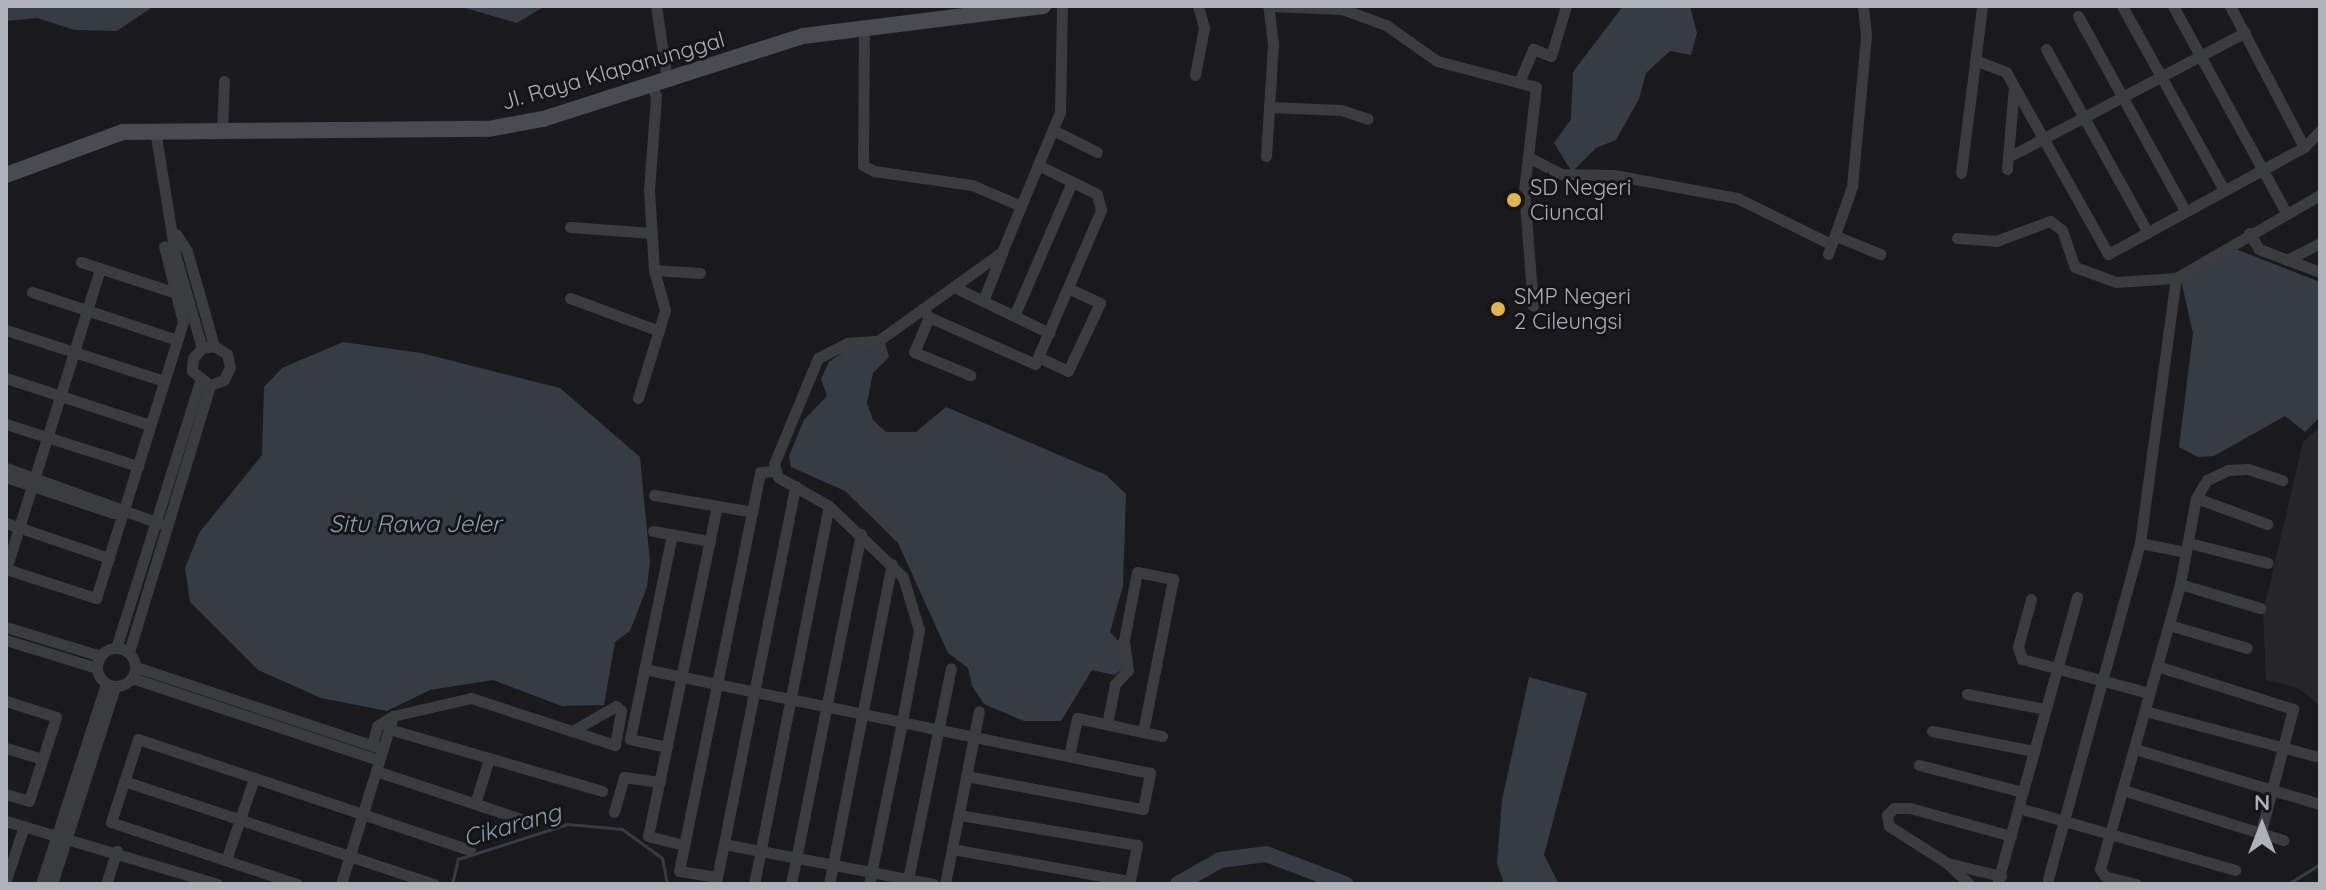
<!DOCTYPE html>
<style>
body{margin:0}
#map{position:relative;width:2326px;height:890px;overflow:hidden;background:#1a1a1c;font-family:Quicksand,sans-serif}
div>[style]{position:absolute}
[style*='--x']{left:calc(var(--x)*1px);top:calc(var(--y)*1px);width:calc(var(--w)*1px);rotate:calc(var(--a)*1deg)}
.built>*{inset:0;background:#262629}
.water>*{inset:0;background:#353c44}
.stream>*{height:3px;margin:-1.5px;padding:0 1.5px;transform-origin:1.5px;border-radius:1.5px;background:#353c44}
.river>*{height:16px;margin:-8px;padding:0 8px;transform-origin:8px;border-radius:8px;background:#353c44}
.street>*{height:11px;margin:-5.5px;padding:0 5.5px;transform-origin:5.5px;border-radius:5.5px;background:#3b3c40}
.street>.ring{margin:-5.5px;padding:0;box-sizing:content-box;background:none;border:11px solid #3b3c40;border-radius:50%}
.secondary>*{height:16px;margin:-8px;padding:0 8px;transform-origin:8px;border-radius:8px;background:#4a4b50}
.dots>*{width:22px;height:22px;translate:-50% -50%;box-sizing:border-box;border:4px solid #151517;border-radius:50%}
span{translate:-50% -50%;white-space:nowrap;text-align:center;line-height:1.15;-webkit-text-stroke:6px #151517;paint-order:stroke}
.street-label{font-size:22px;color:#aeb1ba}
.poi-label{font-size:22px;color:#aeb1ba}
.left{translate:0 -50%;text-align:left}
.water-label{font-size:24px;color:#8a9cb0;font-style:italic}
.frame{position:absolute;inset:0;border:8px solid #aeb1ba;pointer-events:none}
.north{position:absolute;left:2222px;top:786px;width:80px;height:80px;-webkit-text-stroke:6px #151517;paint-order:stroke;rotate:0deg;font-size:22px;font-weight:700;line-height:32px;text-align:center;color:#aeb1ba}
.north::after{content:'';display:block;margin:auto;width:28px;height:36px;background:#aeb1ba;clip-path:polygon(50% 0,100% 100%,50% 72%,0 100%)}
</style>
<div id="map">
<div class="built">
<div style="clip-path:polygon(2320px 427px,2320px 705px,2296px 687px,2266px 680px,2263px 613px,2303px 442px)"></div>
</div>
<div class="water">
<div style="clip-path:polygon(6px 6px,154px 6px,117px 31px,75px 30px,37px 18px,6px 21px)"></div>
<div style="clip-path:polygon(458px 6px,545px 6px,517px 23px)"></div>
<div style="clip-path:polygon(1623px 6px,1690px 6px,1697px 33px,1691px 55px,1670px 51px,1646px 73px,1639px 99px,1616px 140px,1596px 148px,1572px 172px,1554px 143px,1571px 119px,1573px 72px)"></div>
<div style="clip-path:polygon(2228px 246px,2320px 282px,2320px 417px,2305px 432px,2285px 416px,2214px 456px,2198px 457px,2179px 447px,2193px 333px,2180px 276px)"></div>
<div style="clip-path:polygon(343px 342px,421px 353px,560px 388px,640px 457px,650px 562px,647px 587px,630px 631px,615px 642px,604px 705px,562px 706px,493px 680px,430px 690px,387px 711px,321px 698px,258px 670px,190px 602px,185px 568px,199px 533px,262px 455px,264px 387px,282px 368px)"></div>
<div style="clip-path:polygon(885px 342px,889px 357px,873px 373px,867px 403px,873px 420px,886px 432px,916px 432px,946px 407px,1106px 475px,1126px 494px,1123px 586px,1110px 632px,1124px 646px,1123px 669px,1114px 675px,1092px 670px,1061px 721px,1024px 721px,984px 704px,972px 686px,968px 668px,948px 653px,898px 543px,845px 491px,791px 467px,789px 456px,804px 420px,827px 396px,821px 379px,829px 362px,847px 349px)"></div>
<div style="clip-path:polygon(1529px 677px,1587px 693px,1544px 855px,1559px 884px,1504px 884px,1497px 863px,1502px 800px)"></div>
</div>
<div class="stream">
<div style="--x:452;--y:884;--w:26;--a:-77"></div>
<div style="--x:458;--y:859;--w:115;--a:-17.7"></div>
<div style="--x:568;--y:824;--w:54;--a:5.3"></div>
<div style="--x:622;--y:829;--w:49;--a:35.9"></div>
<div style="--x:662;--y:858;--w:26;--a:79"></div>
<div style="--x:2288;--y:884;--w:38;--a:-32"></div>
</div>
<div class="river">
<div style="--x:1178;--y:884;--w:48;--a:-29.7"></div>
<div style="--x:1220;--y:860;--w:46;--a:-7.4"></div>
<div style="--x:1266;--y:854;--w:85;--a:20.8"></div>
</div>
<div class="street">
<div style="--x:656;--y:6;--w:74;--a:81.4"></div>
<div style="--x:1268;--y:6;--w:74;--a:2.3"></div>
<div style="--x:1342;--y:9;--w:47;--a:20"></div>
<div style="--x:1386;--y:25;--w:62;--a:35.2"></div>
<div style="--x:1437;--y:61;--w:102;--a:14.7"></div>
<div style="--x:1536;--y:87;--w:105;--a:96.6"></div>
<div style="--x:1524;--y:191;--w:115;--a:85.5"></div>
<div style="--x:2122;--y:6;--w:210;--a:61"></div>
<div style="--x:2173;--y:6;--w:235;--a:61.3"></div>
<div style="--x:2230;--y:6;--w:159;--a:62.3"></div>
<div style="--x:2078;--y:16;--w:222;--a:61.2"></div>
<div style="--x:864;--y:27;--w:138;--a:90.4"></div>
<div style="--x:863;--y:165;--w:13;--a:29"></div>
<div style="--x:874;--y:171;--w:99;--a:8.1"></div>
<div style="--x:972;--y:185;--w:53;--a:23.2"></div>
<div style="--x:2046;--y:49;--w:210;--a:61"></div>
<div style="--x:1975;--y:60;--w:33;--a:21"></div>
<div style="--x:2006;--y:72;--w:209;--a:60.7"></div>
<div style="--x:2108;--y:254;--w:223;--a:-28.6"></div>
<div style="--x:2304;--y:147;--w:23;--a:-45"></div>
<div style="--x:1195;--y:75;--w:48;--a:-79.2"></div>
<div style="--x:1204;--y:28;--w:23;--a:-105"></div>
<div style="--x:1520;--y:80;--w:34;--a:-67"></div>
<div style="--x:1533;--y:49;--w:19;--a:21"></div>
<div style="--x:1551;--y:56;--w:52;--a:-73.3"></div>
<div style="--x:1269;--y:107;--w:72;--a:2.4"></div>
<div style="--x:1341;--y:110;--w:28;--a:18"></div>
<div style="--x:222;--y:129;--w:48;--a:-87.6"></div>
<div style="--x:155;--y:130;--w:126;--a:80.8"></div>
<div style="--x:175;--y:254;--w:98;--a:74"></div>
<div style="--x:1053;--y:130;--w:49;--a:26.6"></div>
<div style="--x:2014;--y:154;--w:261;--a:-27.8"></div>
<div style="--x:1266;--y:156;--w:112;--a:-86.4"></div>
<div style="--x:1273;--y:44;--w:38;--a:-97"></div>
<div style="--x:1530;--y:158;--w:36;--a:27"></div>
<div style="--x:1562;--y:174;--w:52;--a:1.1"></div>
<div style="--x:1614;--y:175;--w:125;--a:10.6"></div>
<div style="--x:1737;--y:198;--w:105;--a:26.1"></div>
<div style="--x:2007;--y:169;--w:83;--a:-85.2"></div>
<div style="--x:1961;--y:173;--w:168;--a:-82.8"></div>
<div style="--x:570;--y:227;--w:82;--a:4.2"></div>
<div style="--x:2249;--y:233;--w:19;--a:58"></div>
<div style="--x:2259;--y:249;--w:65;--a:20.7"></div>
<div style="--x:176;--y:234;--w:20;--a:57"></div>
<div style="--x:187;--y:251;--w:99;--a:74.1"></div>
<div style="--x:214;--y:346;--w:15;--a:32"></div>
<div style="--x:227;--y:354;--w:13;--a:77"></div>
<div style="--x:230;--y:367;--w:14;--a:115"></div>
<div style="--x:224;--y:380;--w:15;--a:160"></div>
<div style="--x:210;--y:385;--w:23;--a:-142"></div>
<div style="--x:192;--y:371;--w:13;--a:-86"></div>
<div style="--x:193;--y:358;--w:13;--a:-48"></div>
<div style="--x:202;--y:348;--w:12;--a:-9"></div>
<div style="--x:1836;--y:236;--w:48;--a:22.2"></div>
<div style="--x:1957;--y:238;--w:39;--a:4"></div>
<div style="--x:1996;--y:241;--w:58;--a:-20.3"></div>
<div style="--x:2050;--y:221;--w:15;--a:37"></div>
<div style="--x:2062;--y:230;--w:39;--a:71"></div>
<div style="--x:2075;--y:267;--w:44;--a:20.1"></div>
<div style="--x:2116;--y:282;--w:60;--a:-3.8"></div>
<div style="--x:1828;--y:254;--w:71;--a:-70.3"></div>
<div style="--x:1852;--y:187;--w:153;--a:-84.7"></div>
<div style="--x:1866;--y:35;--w:29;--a:-96"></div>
<div style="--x:2287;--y:260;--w:37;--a:-27"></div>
<div style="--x:81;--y:262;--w:100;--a:18.1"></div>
<div style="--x:654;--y:270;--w:46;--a:3.7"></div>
<div style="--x:954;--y:287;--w:106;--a:25.8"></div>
<div style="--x:32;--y:292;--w:153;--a:18.3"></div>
<div style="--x:570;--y:298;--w:95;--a:20.3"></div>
<div style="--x:983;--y:301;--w:52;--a:-68.4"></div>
<div style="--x:922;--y:309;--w:11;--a:49"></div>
<div style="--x:929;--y:317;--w:116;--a:23.9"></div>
<div style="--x:1035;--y:364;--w:168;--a:-66.8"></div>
<div style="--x:1101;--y:210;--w:16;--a:-104"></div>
<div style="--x:1097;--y:194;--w:66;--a:-153.8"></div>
<div style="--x:1014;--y:316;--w:146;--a:-66.6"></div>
<div style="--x:929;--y:317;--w:38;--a:113"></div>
<div style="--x:914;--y:352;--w:61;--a:22.3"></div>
<div style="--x:6;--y:330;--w:166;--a:17.9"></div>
<div style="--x:1038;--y:357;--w:33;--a:25"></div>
<div style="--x:1068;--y:371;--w:75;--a:-64.8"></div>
<div style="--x:1100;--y:303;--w:35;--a:-155"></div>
<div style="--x:6;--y:378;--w:151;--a:18.1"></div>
<div style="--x:638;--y:398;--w:92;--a:-72.9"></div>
<div style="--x:665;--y:310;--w:41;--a:-105.4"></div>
<div style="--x:654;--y:270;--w:80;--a:-93.6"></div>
<div style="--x:649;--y:190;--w:94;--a:-85.7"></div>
<div style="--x:656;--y:96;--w:12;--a:-114"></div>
<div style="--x:6;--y:424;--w:139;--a:17.7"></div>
<div style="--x:6;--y:468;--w:163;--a:19.8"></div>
<div style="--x:6;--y:477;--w:113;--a:18.6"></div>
<div style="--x:113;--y:513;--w:10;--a:-17"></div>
<div style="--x:654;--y:495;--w:100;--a:9.7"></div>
<div style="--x:2196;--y:498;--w:76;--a:20.1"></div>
<div style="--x:6;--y:523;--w:109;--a:18.8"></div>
<div style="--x:653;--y:531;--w:58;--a:10"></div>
<div style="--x:2140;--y:543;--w:47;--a:11.1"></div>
<div style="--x:2189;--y:543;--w:81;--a:14.2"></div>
<div style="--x:6;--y:569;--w:95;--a:17.9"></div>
<div style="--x:96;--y:598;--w:289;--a:-72.5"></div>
<div style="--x:183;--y:322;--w:78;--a:-104"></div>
<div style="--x:6;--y:569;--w:314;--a:-72.6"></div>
<div style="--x:2180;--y:584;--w:84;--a:16.7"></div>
<div style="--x:2031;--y:599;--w:50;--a:105.2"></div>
<div style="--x:2018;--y:647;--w:13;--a:72"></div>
<div style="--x:2022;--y:659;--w:131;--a:15"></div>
<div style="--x:2169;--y:625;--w:81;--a:16.4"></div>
<div style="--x:6;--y:627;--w:98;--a:17.1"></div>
<div style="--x:6;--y:640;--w:95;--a:17.1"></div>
<div style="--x:116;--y:648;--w:280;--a:-72.5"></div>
<div class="ring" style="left:97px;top:648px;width:27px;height:27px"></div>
<div style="--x:129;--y:652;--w:279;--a:-73.1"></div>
<div style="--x:2157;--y:666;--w:143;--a:17.5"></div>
<div style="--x:2293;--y:709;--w:127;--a:104.6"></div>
<div style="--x:136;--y:667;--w:260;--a:18.4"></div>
<div style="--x:644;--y:669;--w:263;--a:11.6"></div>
<div style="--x:902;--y:722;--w:165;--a:101.5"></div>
<div style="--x:132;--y:678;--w:260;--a:18.4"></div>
<div style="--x:1967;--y:694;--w:79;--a:10.9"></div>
<div style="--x:6;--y:701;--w:52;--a:17.7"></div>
<div style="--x:56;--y:717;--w:88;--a:107.8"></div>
<div style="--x:29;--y:801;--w:24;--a:-163"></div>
<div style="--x:2145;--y:711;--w:176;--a:14.8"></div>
<div style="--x:1107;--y:724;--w:41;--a:-78.7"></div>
<div style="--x:1115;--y:684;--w:19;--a:-47"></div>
<div style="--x:1128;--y:670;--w:30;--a:-98"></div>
<div style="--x:1124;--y:640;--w:69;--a:-79.2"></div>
<div style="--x:1137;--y:572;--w:37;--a:11"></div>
<div style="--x:1173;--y:579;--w:156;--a:101.1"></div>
<div style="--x:389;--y:729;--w:222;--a:16.2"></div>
<div style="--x:1932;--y:731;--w:104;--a:11.1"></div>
<div style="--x:372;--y:745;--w:20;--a:-75"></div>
<div style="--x:377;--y:726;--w:19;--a:-32"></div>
<div style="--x:667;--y:747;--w:38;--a:-168"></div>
<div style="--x:630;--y:739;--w:209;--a:-78.4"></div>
<div style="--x:6;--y:748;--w:38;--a:17"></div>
<div style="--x:2135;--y:749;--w:193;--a:16.6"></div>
<div style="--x:1069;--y:756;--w:39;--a:-78"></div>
<div style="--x:1077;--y:718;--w:87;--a:12"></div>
<div style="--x:1919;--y:765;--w:107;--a:14.6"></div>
<div style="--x:376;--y:771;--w:162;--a:18.3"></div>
<div style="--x:966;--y:776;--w:180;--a:10.6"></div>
<div style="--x:1143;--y:809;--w:37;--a:-79"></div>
<div style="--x:1150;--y:773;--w:253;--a:-168.4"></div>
<div style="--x:902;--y:722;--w:94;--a:-79.5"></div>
<div style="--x:919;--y:630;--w:55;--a:-106.8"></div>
<div style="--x:903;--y:577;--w:103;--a:-136.2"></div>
<div style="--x:829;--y:506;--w:59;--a:-150.4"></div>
<div style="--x:778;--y:477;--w:14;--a:-107"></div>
<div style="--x:774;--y:464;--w:115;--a:-67.5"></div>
<div style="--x:818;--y:358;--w:33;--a:-27"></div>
<div style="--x:847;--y:343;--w:31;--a:-4"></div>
<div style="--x:878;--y:341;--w:153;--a:-35.7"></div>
<div style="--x:1002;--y:252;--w:152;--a:-67.5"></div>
<div style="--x:1060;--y:112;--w:106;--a:-88.9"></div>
<div style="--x:124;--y:781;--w:327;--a:18.4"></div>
<div style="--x:2123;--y:790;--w:168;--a:17.4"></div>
<div style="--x:475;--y:804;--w:44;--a:-72.8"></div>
<div style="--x:2019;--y:808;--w:225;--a:16"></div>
<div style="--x:614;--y:812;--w:36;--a:-74"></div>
<div style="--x:624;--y:777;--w:36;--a:8"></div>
<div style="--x:6;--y:821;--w:220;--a:16.6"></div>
<div style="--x:724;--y:844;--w:213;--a:10.8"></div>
<div style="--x:684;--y:845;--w:37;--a:-166"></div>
<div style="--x:648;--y:836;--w:337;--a:-78.2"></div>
<div style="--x:952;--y:849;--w:181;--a:10.2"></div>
<div style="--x:1130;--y:881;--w:37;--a:-79"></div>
<div style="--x:1137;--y:845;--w:181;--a:-170.4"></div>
<div style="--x:226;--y:860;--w:87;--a:-71.1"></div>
<div style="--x:1950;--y:866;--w:26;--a:43"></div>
<div style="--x:2001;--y:876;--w:56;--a:-166.5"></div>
<div style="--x:1947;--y:863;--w:69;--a:-147.5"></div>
<div style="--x:1889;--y:826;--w:11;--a:-100"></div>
<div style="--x:1887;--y:815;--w:10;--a:-45"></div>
<div style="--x:1894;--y:808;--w:16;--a:0"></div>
<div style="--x:1910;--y:808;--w:105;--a:15.5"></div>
<div style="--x:717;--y:877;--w:38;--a:-171"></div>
<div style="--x:679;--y:871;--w:407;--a:-78.5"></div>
<div style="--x:760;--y:472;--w:15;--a:-4"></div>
<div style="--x:2048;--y:879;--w:348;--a:-74.7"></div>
<div style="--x:2140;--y:543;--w:267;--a:-82.3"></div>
<div style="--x:2176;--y:278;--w:166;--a:-30"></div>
<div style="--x:6;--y:880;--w:57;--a:-71.6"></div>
<div style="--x:716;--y:883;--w:405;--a:-78.7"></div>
<div style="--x:41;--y:884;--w:210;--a:-72"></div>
<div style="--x:52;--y:884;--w:207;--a:-72.3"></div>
<div style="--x:106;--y:884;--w:35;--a:-72"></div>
<div style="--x:297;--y:884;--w:196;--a:-161.6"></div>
<div style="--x:111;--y:822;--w:87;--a:-72"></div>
<div style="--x:138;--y:739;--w:350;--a:18.5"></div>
<div style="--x:341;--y:884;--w:176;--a:-72.8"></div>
<div style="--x:393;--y:716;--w:80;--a:-13"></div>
<div style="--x:471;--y:698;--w:106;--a:18.1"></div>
<div style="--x:572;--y:731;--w:45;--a:18"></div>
<div style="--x:615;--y:745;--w:35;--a:-80"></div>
<div style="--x:621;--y:711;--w:7;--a:-135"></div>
<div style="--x:616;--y:706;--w:51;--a:150.4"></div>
<div style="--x:754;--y:884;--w:385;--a:-78.8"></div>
<div style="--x:791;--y:884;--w:357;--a:-78.7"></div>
<div style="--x:829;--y:884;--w:326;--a:-78.9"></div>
<div style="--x:907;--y:884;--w:220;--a:-78.5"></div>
<div style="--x:945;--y:884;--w:176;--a:-78.9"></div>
<div style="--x:1997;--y:884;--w:298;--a:-74.4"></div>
<div style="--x:2136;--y:884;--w:32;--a:-166"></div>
<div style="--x:2105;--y:876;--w:9;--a:-126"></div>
<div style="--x:2100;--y:869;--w:296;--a:-74.3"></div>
<div style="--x:2180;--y:584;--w:87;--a:-79.5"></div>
<div style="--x:2196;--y:498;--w:21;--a:-59"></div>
<div style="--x:2207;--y:480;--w:23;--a:-25"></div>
<div style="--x:2228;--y:470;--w:20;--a:-3"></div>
<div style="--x:2248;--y:469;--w:36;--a:18"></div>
</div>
<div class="secondary">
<div style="--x:6;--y:175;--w:125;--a:-20.2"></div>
<div style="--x:123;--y:132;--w:365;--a:-0.5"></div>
<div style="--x:488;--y:129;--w:56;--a:-10.3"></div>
<div style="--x:543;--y:119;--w:273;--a:-17.7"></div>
<div style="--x:803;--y:36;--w:242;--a:-7.1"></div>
</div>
<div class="dots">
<div style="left:1514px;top:200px;background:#deb550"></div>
<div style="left:1498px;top:309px;background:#deb550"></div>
</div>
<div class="street-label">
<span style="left:613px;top:71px;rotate:-16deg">Jl. Raya Klapanunggal</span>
</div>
<div class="poi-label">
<span class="left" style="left:1530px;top:200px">SD Negeri<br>Ciuncal</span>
<span class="left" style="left:1514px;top:309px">SMP Negeri<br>2 Cileungsi</span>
</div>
<div class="water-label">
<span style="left:415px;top:524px">Situ Rawa Jeler</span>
<span style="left:512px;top:825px;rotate:-16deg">Cikarang</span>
</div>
<div class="frame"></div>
<div class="north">N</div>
</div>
